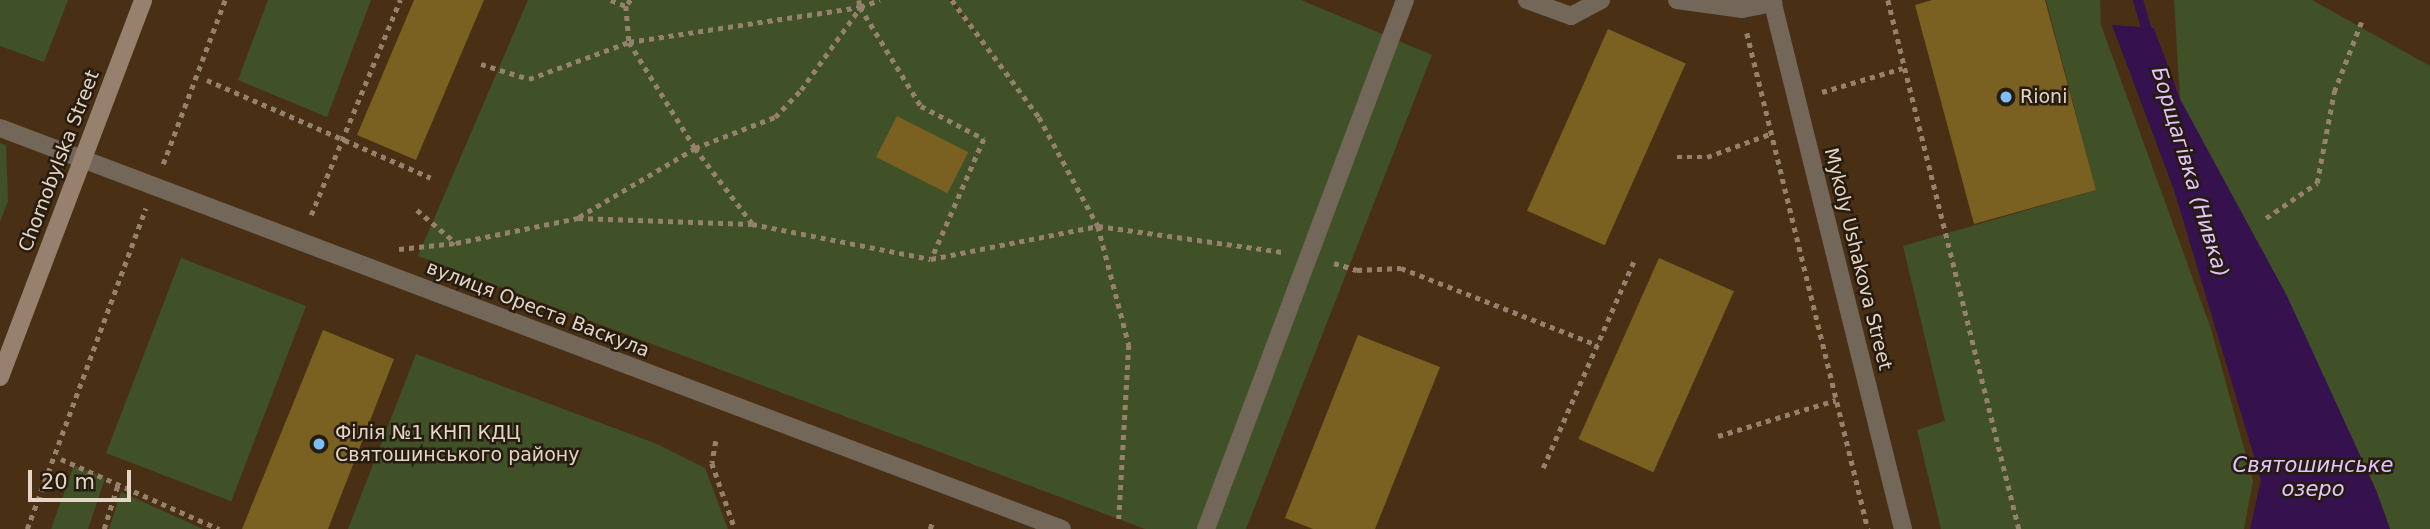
<!DOCTYPE html>
<meta charset="utf-8">
<style>
body{margin:0}
#map{position:relative;width:2430px;height:529px;overflow:hidden;background:#493014;font-family:"DejaVu Sans",sans-serif}
div>[style]{position:absolute}
[style*='--x']{left:calc(var(--x)*1px);top:calc(var(--y)*1px);width:calc(var(--w)*1px);rotate:calc(var(--a)*1deg)}
.green>*{inset:0;background:#405127;transform-origin:0 0}
.water>*{inset:0;background:#35114e}
.stream>*{height:10px;margin:-5px;padding:0 5px;transform-origin:5px;border-radius:5px;background:#35114e}
.building>*{inset:0;background:#7a6122;transform-origin:0 0}
.path>*{height:4.5px;margin-top:-2.25px;transform-origin:0;background:repeating-linear-gradient(90deg,#96826c 0 5px,transparent 0 10px)}
.service>*{height:18px;margin:-9px;padding:0 9px;transform-origin:9px;border-radius:9px;background:#73675a}
.minor>*{height:18px;margin:-9px;padding:0 9px;transform-origin:9px;border-radius:9px;background:#73675a}
.tertiary>*{height:18px;margin:-9px;padding:0 9px;transform-origin:9px;border-radius:9px;background:#73675a}
.secondary>*{height:18px;margin:-9px;padding:0 9px;transform-origin:9px;border-radius:9px;background:#95816d}
.dots>*{width:19px;height:19px;translate:-50% -50%;box-sizing:border-box;border:4px solid #261b0f;border-radius:50%}
span{translate:-50% -50%;white-space:nowrap;text-align:center;line-height:1.15;-webkit-text-stroke:5px #261b0f;paint-order:stroke}
.poi-label{font-size:19px;color:#e4d5c5}
.left{translate:0 -50%;text-align:left}
.street-label{font-size:19px;color:#e4d5c5}
.water-label{font-size:21px;color:#e2c5fe;font-style:italic}
.scale{position:absolute;left:28px;top:470px;width:103px;height:32px;box-sizing:border-box;border:4px solid #e4d5c5;border-top:0;padding-left:9px;font-size:21px;line-height:24px;white-space:nowrap;color:#e4d5c5;-webkit-text-stroke:5px #261b0f;paint-order:stroke}
</style>
<div id="map">
<div class="green">
<div style="clip-path:polygon(0 0,68px 0,44px 62px,0 46px)"></div>
<div style="clip-path:polygon(268px 0,371px 0,327px 117px,238px 80px)"></div>
<div style="clip-path:polygon(528px 0,949px 0,992px 56px,952px 0,1301px 0,1432px 55px,1246px 529px,1145px 529px,418px 256px)"></div>
<div style="clip-path:polygon(2046px 0,2100px 0,2101px 25px,2211px 329px,2253px 481px,2244px 529px,1941px 529px,1917px 430px,1945px 421px,1903px 246px,2096px 190px)"></div>
<div style="clip-path:polygon(2174px 0,2312px 0,2430px 66px,2430px 529px,2390px 529px,2376px 490px,2180px 99px)"></div>
<div style="clip-path:polygon(0 143px,6px 145px,8px 201px,0 222px)"></div>
<div style="left:181px;top:258px;width:134px;height:209px;rotate:21deg"></div>
<div style="clip-path:polygon(416px 354px,657px 444px,705px 468px,728px 529px,348px 529px)"></div>
<div style="clip-path:polygon(74px 465px,105px 478px,88px 529px,51px 529px)"></div>
<div style="clip-path:polygon(121px 492px,203px 529px,109px 529px)"></div>
</div>
<div class="water">
<div style="clip-path:polygon(2112px 25px,2154px 28px,2180px 99px,2287px 296px,2376px 490px,2390px 529px,2250px 529px,2261px 480px,2174px 190px)"></div>
</div>
<div class="stream">
<div style="--x:2138;--y:0;--w:43;--a:73.7"></div>
</div>
<div class="building">
<div style="clip-path:polygon(414px 0,484px 0,416px 160px,357px 135px)"></div>
<div style="clip-path:polygon(1932px 0,2045px 0,2096px 190px,1974px 224px,1915px 5px)"></div>
<div style="left:1608px;top:29px;width:85px;height:199px;rotate:24deg"></div>
<div style="left:897px;top:116px;width:80px;height:46px;rotate:27deg"></div>
<div style="left:1659px;top:258px;width:82px;height:198px;rotate:24deg"></div>
<div style="clip-path:polygon(323px 330px,394px 359px,328px 529px,242px 529px)"></div>
<div style="clip-path:polygon(1358px 335px,1440px 367px,1375px 529px,1313px 529px,1285px 518px)"></div>
</div>
<div class="path">
<div style="--x:611;--y:0;--w:16;--a:22"></div>
<div style="--x:631;--y:0;--w:8;--a:130"></div>
<div style="--x:626;--y:6;--w:36;--a:85"></div>
<div style="--x:629;--y:42;--w:125;--a:58.1"></div>
<div style="--x:695;--y:148;--w:94;--a:52.8"></div>
<div style="--x:859;--y:0;--w:7;--a:82"></div>
<div style="--x:860;--y:7;--w:116;--a:58.4"></div>
<div style="--x:921;--y:106;--w:71;--a:27.6"></div>
<div style="--x:984;--y:139;--w:130;--a:113.6"></div>
<div style="--x:952;--y:0;--w:146;--a:53.4"></div>
<div style="--x:1039;--y:117;--w:124;--a:61.6"></div>
<div style="--x:1098;--y:226;--w:123;--a:75.4"></div>
<div style="--x:1129;--y:345;--w:174;--a:93.3"></div>
<div style="--x:1888;--y:0;--w:545;--a:76.09"></div>
<div style="--x:1747;--y:33;--w:511;--a:76.29"></div>
<div style="--x:481;--y:64;--w:50;--a:17.4"></div>
<div style="--x:529;--y:79;--w:107;--a:-20.3"></div>
<div style="--x:629;--y:42;--w:234;--a:-8.6"></div>
<div style="--x:860;--y:7;--w:21;--a:-19"></div>
<div style="--x:207;--y:80;--w:244;--a:23.6"></div>
<div style="--x:1822;--y:92;--w:84;--a:-16.5"></div>
<div style="--x:1677;--y:157;--w:30;--a:0"></div>
<div style="--x:1707;--y:157;--w:67;--a:-20.1"></div>
<div style="--x:163;--y:164;--w:175;--a:-69.3"></div>
<div style="--x:417;--y:210;--w:51;--a:40.2"></div>
<div style="--x:311;--y:215;--w:233;--a:-67.5"></div>
<div style="--x:579;--y:217;--w:135;--a:-30.7"></div>
<div style="--x:695;--y:148;--w:86;--a:-21.2"></div>
<div style="--x:775;--y:117;--w:37;--a:-46"></div>
<div style="--x:801;--y:90;--w:101;--a:-54.3"></div>
<div style="--x:2266;--y:218;--w:62;--a:-34.5"></div>
<div style="--x:2317;--y:183;--w:93;--a:-79.4"></div>
<div style="--x:2334;--y:92;--w:77;--a:-68.7"></div>
<div style="--x:399;--y:249;--w:57;--a:-6"></div>
<div style="--x:456;--y:243;--w:125;--a:-11.6"></div>
<div style="--x:578;--y:218;--w:174;--a:2"></div>
<div style="--x:752;--y:224;--w:182;--a:11.1"></div>
<div style="--x:931;--y:259;--w:170;--a:-11.2"></div>
<div style="--x:1098;--y:226;--w:188;--a:8"></div>
<div style="--x:1334;--y:263;--w:24;--a:17"></div>
<div style="--x:1357;--y:270;--w:44;--a:-2.6"></div>
<div style="--x:1401;--y:268;--w:211;--a:21.4"></div>
<div style="--x:1718;--y:436;--w:123;--a:-17"></div>
<div style="--x:716;--y:441;--w:22;--a:100"></div>
<div style="--x:712;--y:463;--w:70;--a:70.8"></div>
<div style="--x:61;--y:459;--w:173;--a:23.9"></div>
<div style="--x:1543;--y:468;--w:229;--a:-66.3"></div>
<div style="--x:27;--y:529;--w:342;--a:-69.7"></div>
<div style="--x:104;--y:529;--w:47;--a:-72.7"></div>
<div style="--x:930;--y:529;--w:6;--a:-72"></div>
</div>
<div class="service">
<div style="--x:1527;--y:0;--w:47;--a:20"></div>
<div style="--x:1571;--y:16;--w:34;--a:-28"></div>
<div style="--x:1677;--y:0;--w:66;--a:7.9"></div>
<div style="--x:1742;--y:9;--w:32;--a:-11"></div>
<div style="--x:1206;--y:529;--w:565;--a:-69.38"></div>
</div>
<div class="minor">
<div style="--x:0;--y:128;--w:1135;--a:20.69"></div>
</div>
<div class="tertiary">
<div style="--x:1772;--y:0;--w:545;--a:76.09"></div>
</div>
<div class="secondary">
<div style="--x:0;--y:377;--w:403;--a:-69.2"></div>
</div>
<div class="dots">
<div style="left:2006px;top:97px;background:#7dbef9"></div>
<div style="left:319px;top:444px;background:#7dbef9"></div>
</div>
<div class="poi-label">
<span class="left" style="left:2020px;top:97px">Rioni</span>
<span class="left" style="left:335px;top:444px">Філія №1 КНП КДЦ<br>Святошинського району</span>
</div>
<div class="street-label">
<span style="left:59px;top:161px;rotate:-69deg">Chornobylska Street</span>
<span style="left:1858px;top:259px;rotate:76deg">Mykoly Ushakova Street</span>
<span style="left:538px;top:309px;rotate:21deg">вулиця Ореста Васкула</span>
</div>
<div class="water-label">
<span style="left:2190px;top:172px;rotate:73deg">Борщагівка (Нивка)</span>
<span style="left:2313px;top:477px">Святошинське<br>озеро</span>
</div>
<div class="scale">20 m</div>
</div>
